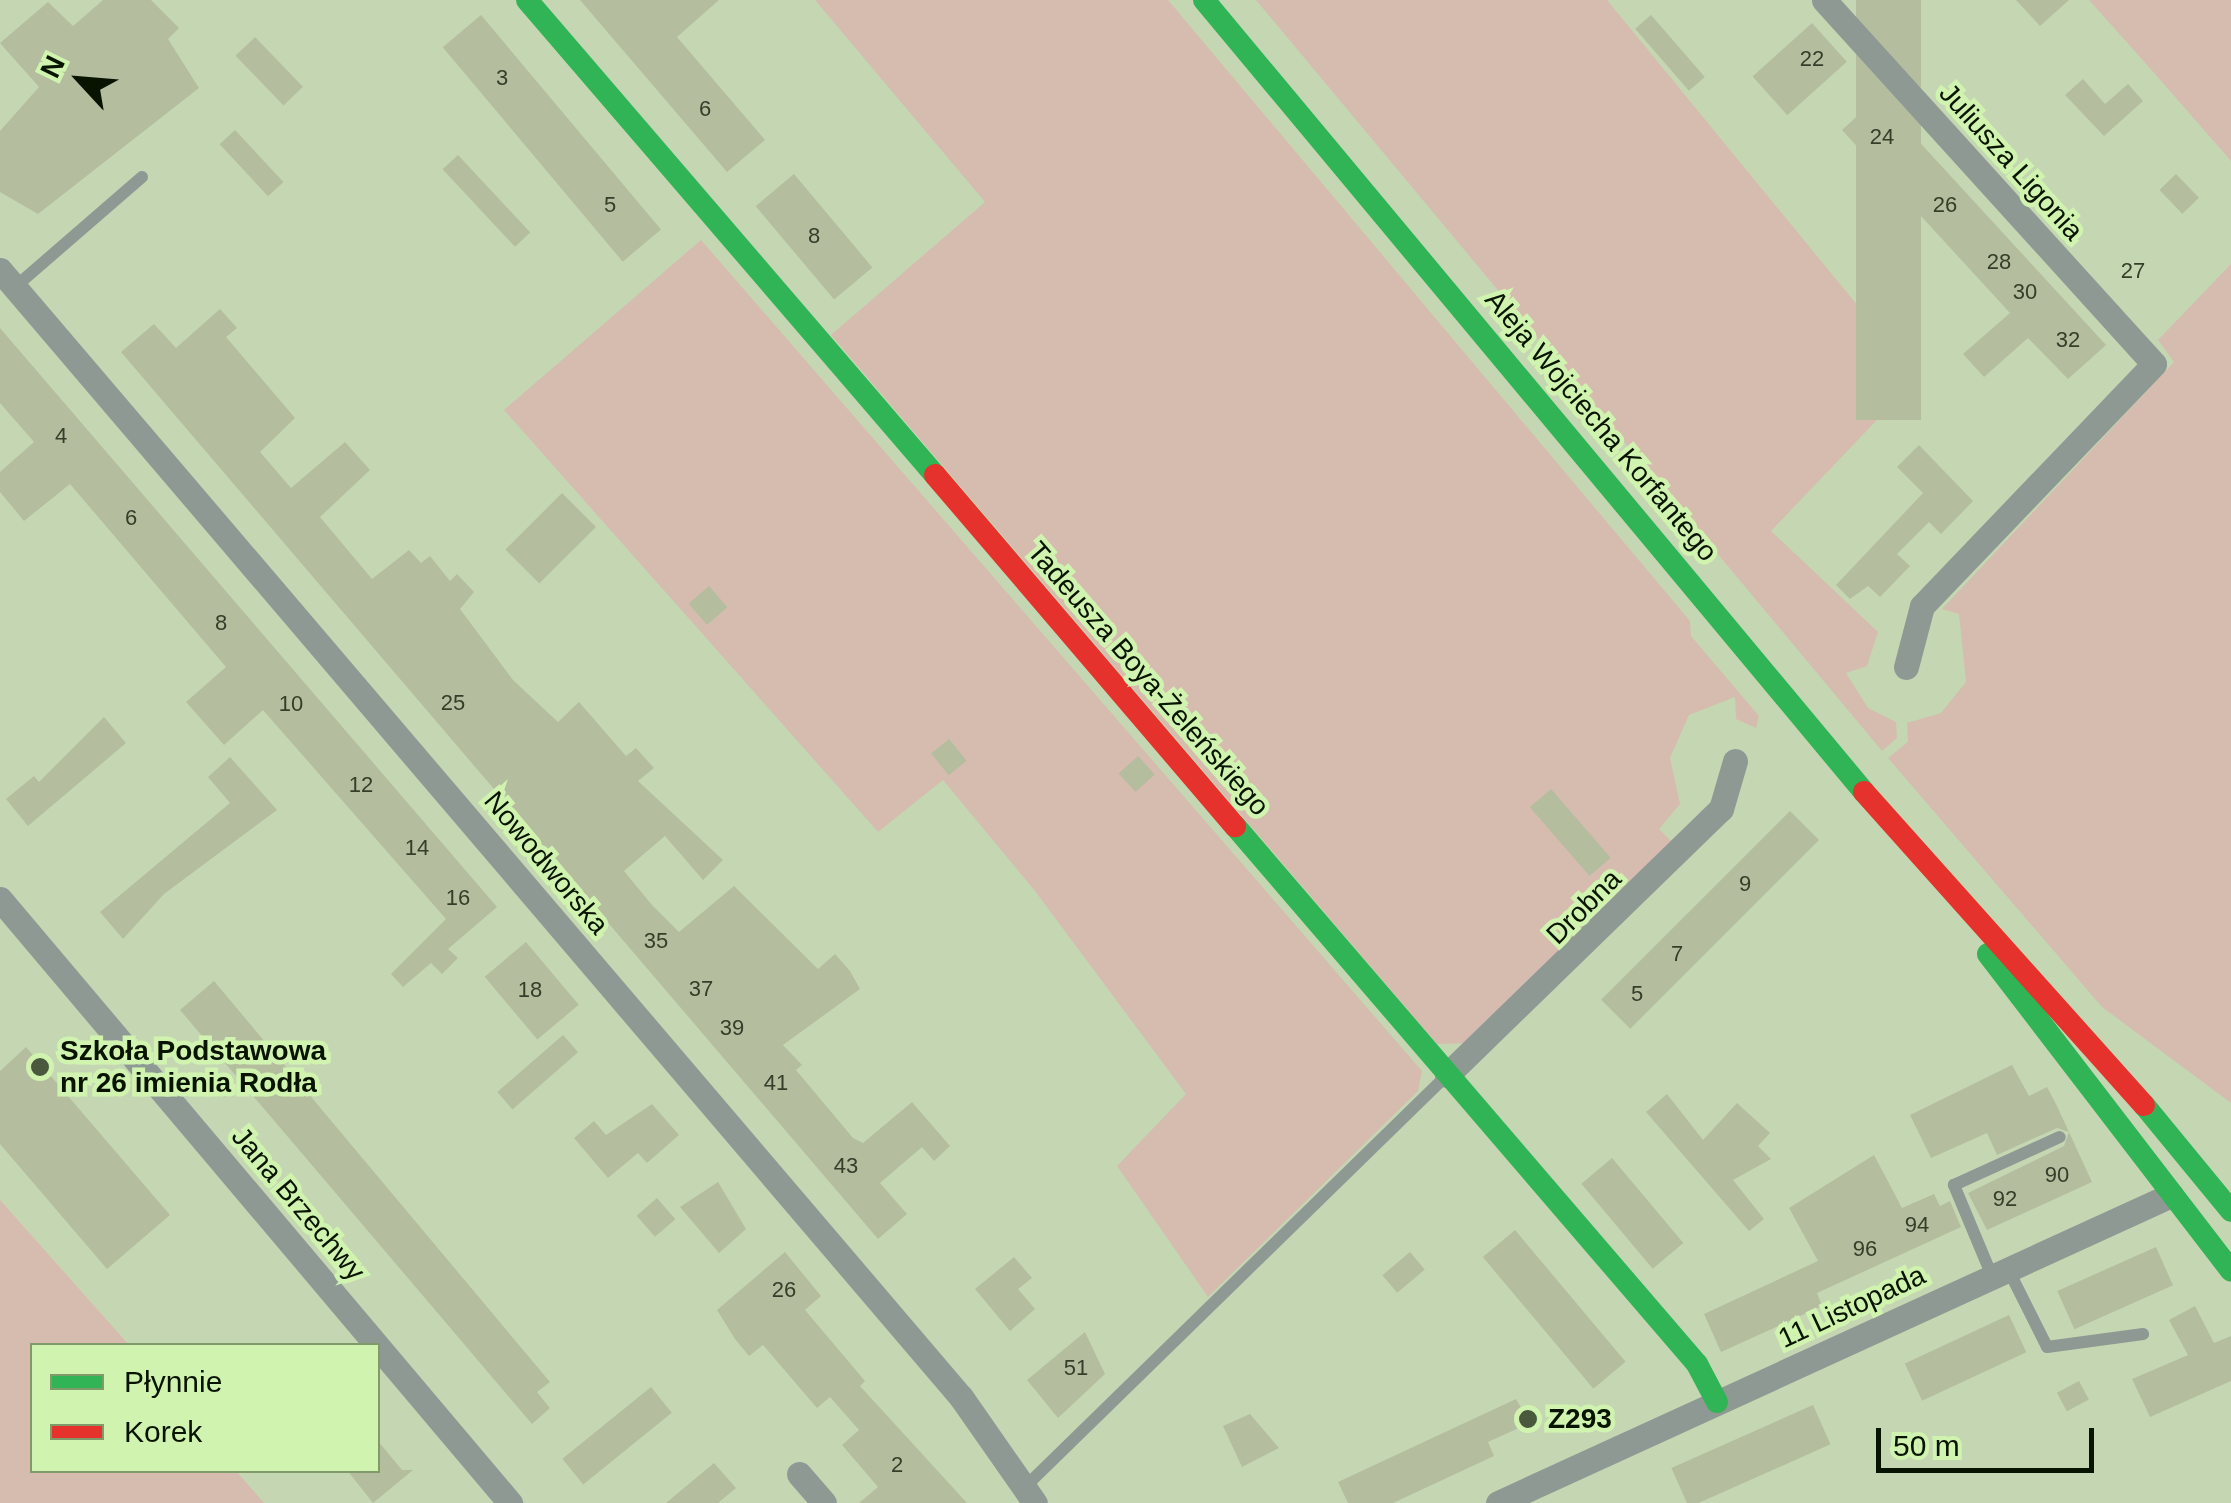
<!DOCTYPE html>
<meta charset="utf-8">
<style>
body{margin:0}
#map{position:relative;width:2231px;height:1503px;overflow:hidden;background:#c4d7b2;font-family:Helvetica,sans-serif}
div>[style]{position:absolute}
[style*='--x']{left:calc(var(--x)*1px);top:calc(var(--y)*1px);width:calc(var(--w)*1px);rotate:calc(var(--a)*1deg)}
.green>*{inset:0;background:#d5bcaf}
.building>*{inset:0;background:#b5bd9f;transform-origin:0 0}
.lane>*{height:12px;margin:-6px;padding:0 6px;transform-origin:6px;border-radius:6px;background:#8e9994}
.street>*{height:25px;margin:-12.5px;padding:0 12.5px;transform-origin:12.5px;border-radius:12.5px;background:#8e9994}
.fast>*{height:22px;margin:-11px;padding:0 11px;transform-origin:11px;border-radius:11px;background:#30b455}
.jam>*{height:22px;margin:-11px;padding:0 11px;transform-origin:11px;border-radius:11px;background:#e5322d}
.dots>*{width:28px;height:28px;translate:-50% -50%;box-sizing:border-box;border:5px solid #d1f3b0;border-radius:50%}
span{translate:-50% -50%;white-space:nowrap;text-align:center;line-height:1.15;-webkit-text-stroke:9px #d1f3b0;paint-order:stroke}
.number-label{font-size:22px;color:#343e28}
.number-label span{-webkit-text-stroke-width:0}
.street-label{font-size:28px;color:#091400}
.poi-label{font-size:28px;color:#091400;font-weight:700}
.left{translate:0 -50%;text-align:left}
.legend{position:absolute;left:30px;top:1343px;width:350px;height:130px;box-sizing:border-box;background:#d1f3b0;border:2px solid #819a6a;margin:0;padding:12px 18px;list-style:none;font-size:30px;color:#091400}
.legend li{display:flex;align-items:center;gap:20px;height:50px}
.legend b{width:50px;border:2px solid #819a6a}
.north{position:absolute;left:30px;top:30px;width:100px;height:100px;-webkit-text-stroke:8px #d1f3b0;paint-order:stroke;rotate:296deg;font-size:28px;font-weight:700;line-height:40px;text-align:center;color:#091400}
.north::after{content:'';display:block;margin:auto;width:35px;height:45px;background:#091400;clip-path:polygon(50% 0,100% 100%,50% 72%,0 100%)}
.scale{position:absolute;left:1876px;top:1428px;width:218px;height:45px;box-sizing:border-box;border:5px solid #091400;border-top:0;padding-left:12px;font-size:30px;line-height:35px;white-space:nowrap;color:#091400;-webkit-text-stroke:8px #d1f3b0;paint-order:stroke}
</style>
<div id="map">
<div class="green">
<div style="clip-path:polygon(815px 0,1168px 0,1690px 621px,1691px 636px,1759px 716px,1756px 728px,1736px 719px,1735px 697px,1689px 715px,1670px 758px,1680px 804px,1659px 829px,1672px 842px,1472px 1043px,1437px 1044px,831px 335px,985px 202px)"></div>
<div style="clip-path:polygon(1256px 0,1607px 0,1917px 378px,1771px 531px,1878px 632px,1867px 666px,1846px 673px,1868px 708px,1896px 722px,1897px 738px,1882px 751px)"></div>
<div style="clip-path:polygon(2089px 0,2231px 0,2231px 161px,2148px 66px)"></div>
<div style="clip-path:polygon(701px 240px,1422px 1071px,1418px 1091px,1208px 1297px,1117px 1166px,1186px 1094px,1035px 891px,943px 780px,878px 832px,504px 410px)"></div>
<div style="clip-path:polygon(2231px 264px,2231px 1103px,2102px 1007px,1888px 758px,1908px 742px,1907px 723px,1941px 713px,1966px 682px,1959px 614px,1942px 609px,2174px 362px,2158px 340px)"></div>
<div style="clip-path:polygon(0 1200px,129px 1345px,32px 1346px,32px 1470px,236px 1471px,264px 1503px,0 1503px)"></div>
</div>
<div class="building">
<div style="clip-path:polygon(103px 0,151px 0,179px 28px,168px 39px,199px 88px,38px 214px,0 192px,0 131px,39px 87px,0 43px,48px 2px,73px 26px)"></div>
<div style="clip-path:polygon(580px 0,719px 0,677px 37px,765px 140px,727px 172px)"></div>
<div style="left:1856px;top:0;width:65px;height:420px"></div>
<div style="clip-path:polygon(2016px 0,2069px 0,2040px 26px)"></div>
<div style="left:481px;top:15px;width:280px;height:50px;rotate:50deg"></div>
<div style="left:1651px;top:15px;width:82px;height:21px;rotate:49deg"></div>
<div style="left:1812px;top:23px;width:52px;height:80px;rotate:48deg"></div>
<div style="left:255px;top:37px;width:69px;height:27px;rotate:46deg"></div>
<div style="clip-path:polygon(2083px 79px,2105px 104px,2128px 84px,2143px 101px,2104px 136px,2065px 95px)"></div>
<div style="clip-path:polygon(1878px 97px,2106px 345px,2068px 379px,2028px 338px,1984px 377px,1963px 354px,2010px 313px,1842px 130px)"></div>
<div style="left:235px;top:130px;width:71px;height:21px;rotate:47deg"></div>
<div style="left:458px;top:155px;width:106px;height:21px;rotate:47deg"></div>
<div style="left:794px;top:174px;width:122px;height:50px;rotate:50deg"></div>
<div style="left:2176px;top:174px;width:33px;height:23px;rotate:46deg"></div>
<div style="clip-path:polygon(220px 309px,237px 328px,226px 337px,295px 418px,260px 452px,291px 488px,345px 442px,370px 470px,320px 517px,372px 579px,409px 550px,421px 563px,430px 556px,450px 581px,457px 574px,474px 592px,460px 609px,513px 680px,558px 722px,579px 702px,626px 756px,636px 748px,654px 768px,638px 781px,723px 860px,703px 880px,665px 836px,624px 871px,652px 905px,679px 932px,734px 886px,818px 969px,835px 954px,850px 971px,860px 989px,783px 1045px,802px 1065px,796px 1070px,853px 1138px,863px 1143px,912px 1102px,950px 1146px,934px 1161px,922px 1147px,880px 1183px,907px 1214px,878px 1239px,121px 352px,154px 324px,176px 348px)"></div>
<div style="clip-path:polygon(0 328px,497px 907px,448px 949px,458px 958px,442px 974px,431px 963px,403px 987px,391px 974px,446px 919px,263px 710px,224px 745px,186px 702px,226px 667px,70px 484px,24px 521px,0 492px,0 472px,34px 442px,0 403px)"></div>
<div style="clip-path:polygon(1919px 445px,1973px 501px,1941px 534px,1929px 522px,1897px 554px,1910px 566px,1880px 597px,1868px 586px,1850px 599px,1836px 585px,1923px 493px,1897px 467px)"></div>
<div style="left:562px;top:493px;width:48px;height:80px;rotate:45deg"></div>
<div style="left:709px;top:586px;width:28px;height:27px;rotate:49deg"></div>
<div style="clip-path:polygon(104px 717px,126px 743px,28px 826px,6px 799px,34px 776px,39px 782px)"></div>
<div style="left:949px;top:739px;width:28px;height:23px;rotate:51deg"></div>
<div style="left:1138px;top:756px;width:25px;height:26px;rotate:48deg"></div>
<div style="clip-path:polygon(230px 757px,277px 810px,164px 894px,123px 939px,100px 912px,230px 803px,208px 777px)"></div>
<div style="left:1551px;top:789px;width:91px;height:28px;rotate:49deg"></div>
<div style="left:1790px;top:811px;width:41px;height:267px;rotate:45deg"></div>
<div style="left:526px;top:942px;width:82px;height:54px;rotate:50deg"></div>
<div style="clip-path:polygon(214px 981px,550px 1382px,537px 1392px,550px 1408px,532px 1424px,180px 1010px)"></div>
<div style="left:563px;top:1035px;width:23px;height:87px;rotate:49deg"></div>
<div style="clip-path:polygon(26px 1047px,170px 1215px,107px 1269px,0 1144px,0 1071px)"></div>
<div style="clip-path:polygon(2012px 1065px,2029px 1096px,2047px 1087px,2057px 1106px,2092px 1182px,1987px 1230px,1968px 1193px,2064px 1146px,2069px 1132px,2057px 1128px,1997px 1155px,1987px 1133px,1931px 1158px,1910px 1115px)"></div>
<div style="clip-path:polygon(1667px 1094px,1703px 1140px,1737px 1103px,1770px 1133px,1758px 1146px,1771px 1159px,1733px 1180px,1764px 1219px,1749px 1231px,1646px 1112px)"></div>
<div style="clip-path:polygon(652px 1104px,679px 1135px,647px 1163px,638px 1153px,608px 1178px,574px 1138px,594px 1121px,606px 1135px)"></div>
<div style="clip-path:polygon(1874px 1155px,1902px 1208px,1934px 1194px,1940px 1206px,1950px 1201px,1961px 1227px,1817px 1293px,1822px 1306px,1721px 1352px,1704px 1314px,1818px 1261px,1789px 1208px)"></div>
<div style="left:1612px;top:1158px;width:111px;height:40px;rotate:50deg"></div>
<div style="clip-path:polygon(718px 1182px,746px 1229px,719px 1253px,680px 1207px)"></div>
<div style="left:657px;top:1198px;width:28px;height:27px;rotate:49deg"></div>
<div style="left:1515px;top:1230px;width:172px;height:42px;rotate:50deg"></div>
<div style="left:2156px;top:1247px;width:42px;height:108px;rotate:66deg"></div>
<div style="clip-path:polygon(785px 1252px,821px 1296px,805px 1310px,865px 1381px,860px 1386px,967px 1503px,859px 1503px,878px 1487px,842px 1445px,859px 1430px,830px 1397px,817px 1408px,763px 1345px,749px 1356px,735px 1339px,717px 1310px)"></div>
<div style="left:1410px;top:1252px;width:23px;height:36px;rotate:50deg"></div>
<div style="clip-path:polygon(1014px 1257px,1032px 1278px,1018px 1289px,1035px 1309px,1010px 1331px,975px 1289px)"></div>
<div style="clip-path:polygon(2195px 1306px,2214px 1343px,2231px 1336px,2231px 1381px,2150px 1417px,2132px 1379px,2188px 1355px,2169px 1320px)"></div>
<div style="left:2009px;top:1315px;width:41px;height:115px;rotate:65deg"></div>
<div style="clip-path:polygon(1085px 1332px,1105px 1374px,1058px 1418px,1027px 1380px)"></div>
<div style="left:2079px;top:1381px;width:21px;height:25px;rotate:62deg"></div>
<div style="left:651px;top:1387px;width:33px;height:114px;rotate:51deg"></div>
<div style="clip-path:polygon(1516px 1399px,1530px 1423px,1488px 1442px,1494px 1456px,1393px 1503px,1348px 1503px,1338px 1482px)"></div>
<div style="left:1813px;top:1405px;width:43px;height:155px;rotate:66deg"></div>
<div style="clip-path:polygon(1250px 1414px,1279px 1448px,1242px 1467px,1223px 1426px)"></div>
<div style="clip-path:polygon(378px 1441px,402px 1470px,413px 1470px,373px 1503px,347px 1470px,378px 1470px)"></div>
<div style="clip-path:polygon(714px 1463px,736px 1488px,718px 1503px,666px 1503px)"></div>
</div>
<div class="lane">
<div style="--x:15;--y:287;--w:168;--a:-40.9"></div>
<div style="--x:2008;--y:1269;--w:87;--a:63.4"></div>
<div style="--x:2047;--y:1347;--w:97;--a:-7.7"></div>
<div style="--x:1992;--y:1276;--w:99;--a:-112.7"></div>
<div style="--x:1954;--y:1185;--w:116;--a:-24.4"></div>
<div style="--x:1026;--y:1486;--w:587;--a:-44.31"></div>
</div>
<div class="street">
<div style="--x:1824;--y:0;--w:491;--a:47.8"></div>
<div style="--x:2154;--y:364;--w:335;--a:133.8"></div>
<div style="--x:1922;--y:606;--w:63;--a:104.7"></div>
<div style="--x:0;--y:270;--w:1481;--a:49.55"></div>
<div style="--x:961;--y:1397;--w:129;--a:55.1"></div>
<div style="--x:0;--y:899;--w:791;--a:49.82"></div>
<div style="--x:1447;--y:1075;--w:382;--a:-44.2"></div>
<div style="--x:1721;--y:809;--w:50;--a:-73.7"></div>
<div style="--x:799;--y:1474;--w:38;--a:49"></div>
<div style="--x:1498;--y:1503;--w:740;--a:-24.59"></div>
</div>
<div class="fast">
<div style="--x:527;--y:0;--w:626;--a:49.34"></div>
<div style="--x:1204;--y:0;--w:1031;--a:50.19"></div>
<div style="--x:1235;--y:826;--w:709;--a:49.35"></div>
<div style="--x:1697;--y:1364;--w:43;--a:62.2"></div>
<div style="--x:1988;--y:954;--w:399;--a:52.5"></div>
<div style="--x:2144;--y:1105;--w:137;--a:50.6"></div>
</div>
<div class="jam">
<div style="--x:935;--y:475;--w:462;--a:49.5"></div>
<div style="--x:1864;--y:792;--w:420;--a:48.2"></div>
</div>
<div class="dots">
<div style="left:40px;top:1067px;background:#4a583e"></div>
<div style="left:1528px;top:1419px;background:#4a583e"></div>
</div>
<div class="number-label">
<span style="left:1812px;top:59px">22</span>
<span style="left:502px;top:78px">3</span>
<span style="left:705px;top:109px">6</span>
<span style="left:1882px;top:137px">24</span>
<span style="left:610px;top:205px">5</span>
<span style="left:1945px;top:205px">26</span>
<span style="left:814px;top:236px">8</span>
<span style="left:1999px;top:262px">28</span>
<span style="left:2133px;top:271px">27</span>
<span style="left:2025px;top:292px">30</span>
<span style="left:2068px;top:340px">32</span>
<span style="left:61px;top:436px">4</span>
<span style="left:131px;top:518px">6</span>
<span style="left:221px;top:623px">8</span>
<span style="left:453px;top:703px">25</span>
<span style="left:291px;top:704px">10</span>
<span style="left:361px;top:785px">12</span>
<span style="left:417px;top:848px">14</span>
<span style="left:1745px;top:884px">9</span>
<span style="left:458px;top:898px">16</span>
<span style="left:656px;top:941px">35</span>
<span style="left:1677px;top:954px">7</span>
<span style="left:701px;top:989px">37</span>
<span style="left:530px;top:990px">18</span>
<span style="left:1637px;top:994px">5</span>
<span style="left:732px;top:1028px">39</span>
<span style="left:776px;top:1083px">41</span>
<span style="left:846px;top:1166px">43</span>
<span style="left:2057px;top:1175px">90</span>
<span style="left:2005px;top:1199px">92</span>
<span style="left:1917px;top:1225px">94</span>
<span style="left:1865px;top:1249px">96</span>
<span style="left:784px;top:1290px">26</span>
<span style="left:1076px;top:1368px">51</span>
<span style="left:897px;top:1465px">2</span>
</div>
<div class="street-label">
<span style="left:2011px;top:162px;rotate:48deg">Juliusza Ligonia</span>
<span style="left:1601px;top:426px;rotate:50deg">Aleja Wojciecha Korfantego</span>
<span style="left:1148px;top:679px;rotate:49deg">Tadeusza Boya-Żeleńskiego</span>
<span style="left:546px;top:863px;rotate:50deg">Nowodworska</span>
<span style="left:1584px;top:907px;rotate:-45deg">Drobna</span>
<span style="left:298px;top:1204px;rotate:50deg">Jana Brzechwy</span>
<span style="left:1852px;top:1307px;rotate:-25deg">11 Listopada</span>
</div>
<div class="poi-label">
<span class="left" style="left:60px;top:1067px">Szkoła Podstawowa<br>nr 26 imienia Rodła</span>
<span class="left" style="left:1548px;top:1419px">Z293</span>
</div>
<ul class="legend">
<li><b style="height:12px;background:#30b455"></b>Płynnie</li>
<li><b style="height:12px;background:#e5322d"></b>Korek</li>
</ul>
<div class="north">N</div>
<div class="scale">50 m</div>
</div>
